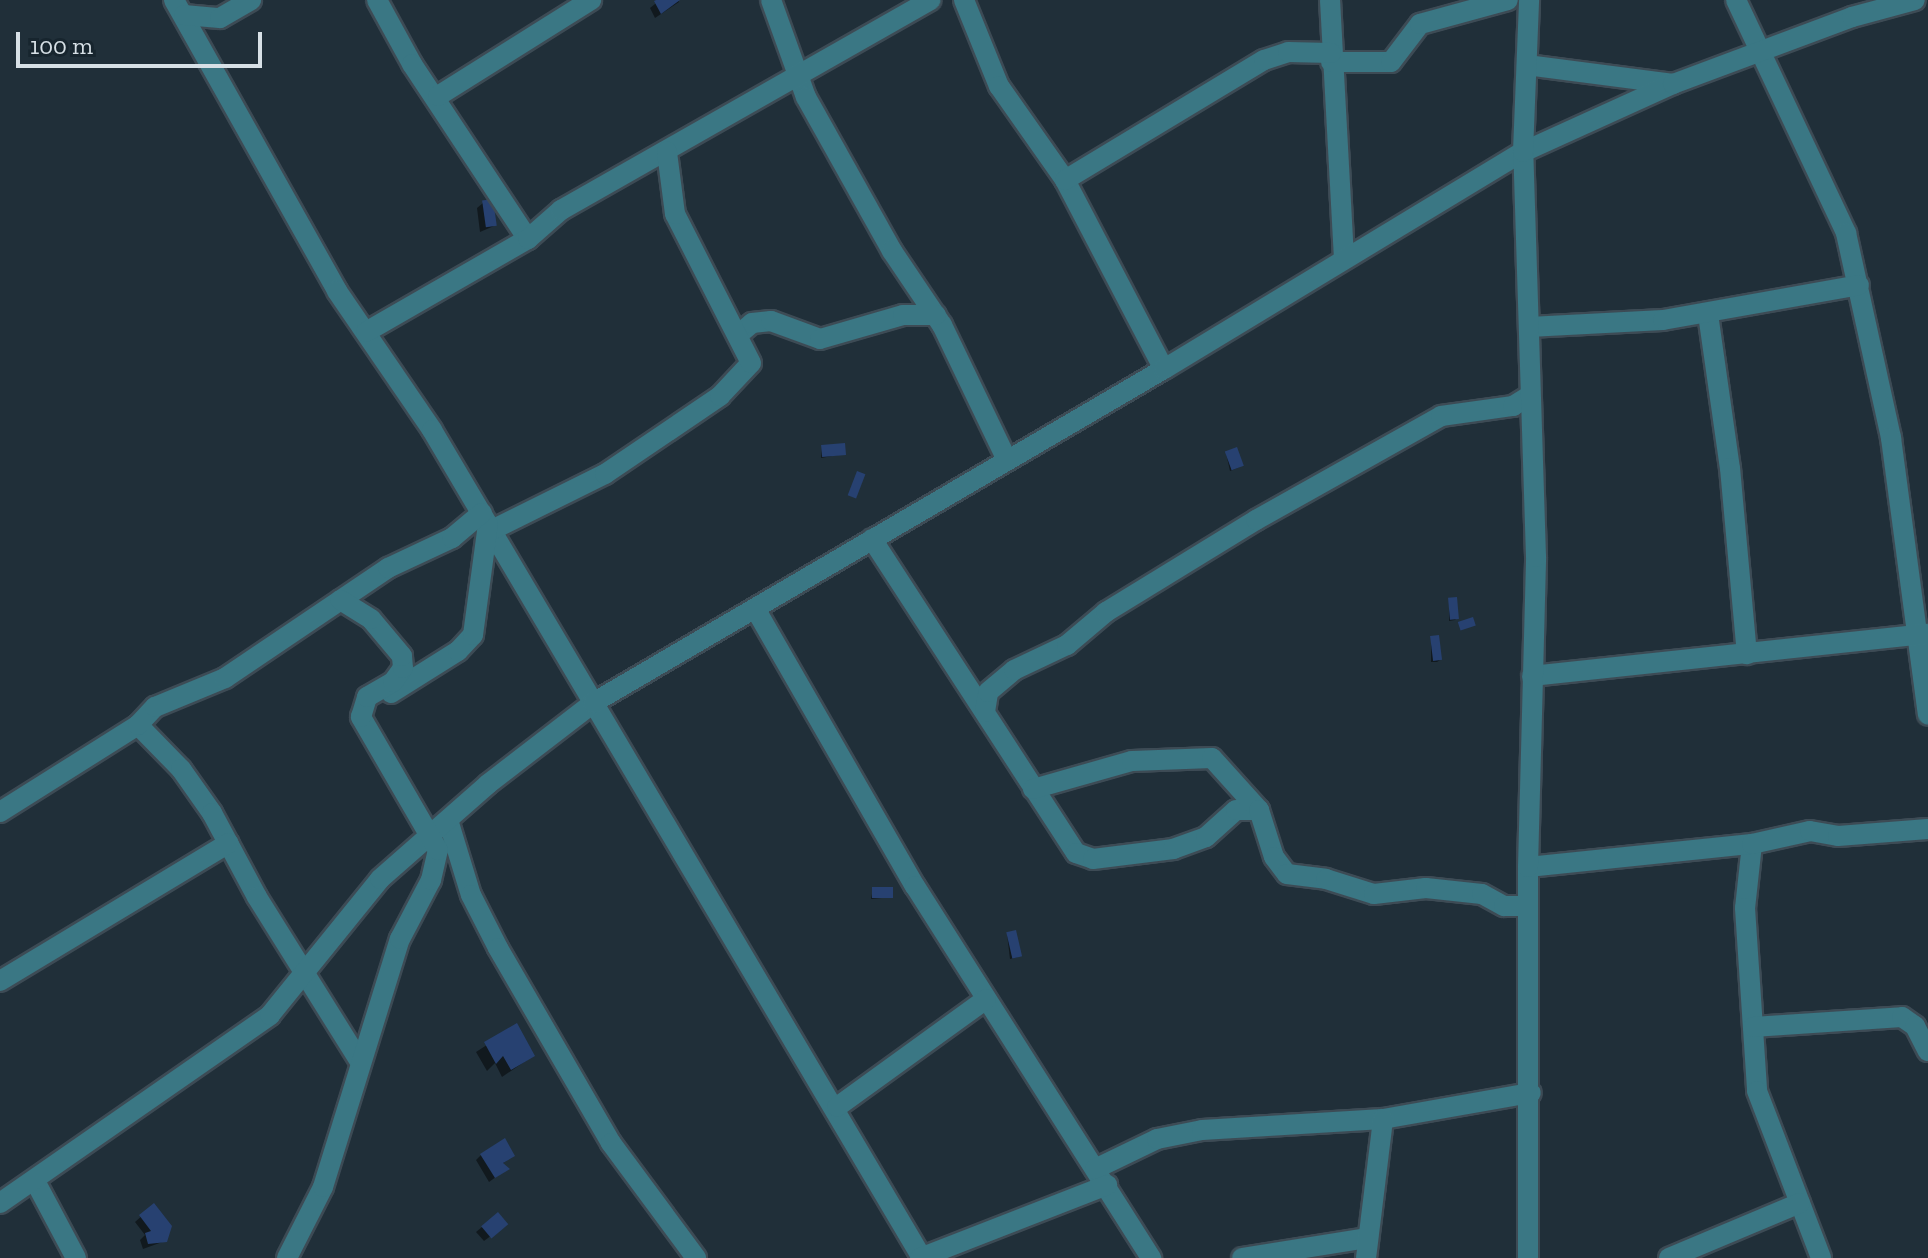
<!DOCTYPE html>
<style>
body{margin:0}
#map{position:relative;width:1928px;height:1258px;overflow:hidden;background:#202f39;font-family:"Zilla Slab",serif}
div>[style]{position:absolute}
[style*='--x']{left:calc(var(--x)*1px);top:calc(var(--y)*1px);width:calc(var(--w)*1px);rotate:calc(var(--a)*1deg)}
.shadow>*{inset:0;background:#0007}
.building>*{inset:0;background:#274171;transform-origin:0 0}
.roads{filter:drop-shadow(2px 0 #3d4b55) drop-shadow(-2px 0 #3d4b55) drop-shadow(0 2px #3d4b55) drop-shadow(0 -2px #3d4b55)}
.minor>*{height:20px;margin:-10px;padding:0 10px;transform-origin:10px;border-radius:10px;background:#3a7784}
span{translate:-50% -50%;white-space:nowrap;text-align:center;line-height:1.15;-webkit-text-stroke:6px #17252e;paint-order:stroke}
.scale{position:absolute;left:16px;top:32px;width:246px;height:36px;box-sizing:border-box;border:4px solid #d7e0e6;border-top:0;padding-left:10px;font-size:24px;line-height:28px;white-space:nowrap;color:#d7e0e6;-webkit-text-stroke:6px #17252e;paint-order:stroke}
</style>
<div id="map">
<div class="shadow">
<div style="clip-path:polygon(660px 0,678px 0,679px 2px,655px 18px,650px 8px)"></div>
<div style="clip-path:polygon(483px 203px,494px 226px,480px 232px,477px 208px)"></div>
<div style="clip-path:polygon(822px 448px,844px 454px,821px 458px)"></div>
<div style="clip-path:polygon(1226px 453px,1240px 467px,1230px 471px)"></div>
<div style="clip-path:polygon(1449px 600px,1457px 618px,1455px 620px,1449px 621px)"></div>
<div style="clip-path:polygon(1431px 638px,1440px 660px,1437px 662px,1431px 662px)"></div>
<div style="clip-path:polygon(873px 889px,892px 897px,871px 899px)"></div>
<div style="clip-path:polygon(1007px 934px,1020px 955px,1018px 957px,1010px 959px)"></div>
<div style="clip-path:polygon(516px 1026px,533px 1056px,502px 1077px,495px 1063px,487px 1071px,476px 1052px)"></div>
<div style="clip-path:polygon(481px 1155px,513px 1155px,501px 1165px,507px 1169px,489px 1182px,476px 1160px)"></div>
<div style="clip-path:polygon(153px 1206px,165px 1241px,143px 1249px,140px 1240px,145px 1235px,135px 1222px)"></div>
<div style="clip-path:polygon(482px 1227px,500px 1229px,484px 1241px,476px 1232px)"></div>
</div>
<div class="building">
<div style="clip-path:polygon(680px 0,661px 14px,654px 1px,656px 0)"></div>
<div style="left:493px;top:199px;width:27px;height:11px;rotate:82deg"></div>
<div style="left:845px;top:443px;width:12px;height:24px;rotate:85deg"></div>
<div style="left:1237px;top:447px;width:20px;height:13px;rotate:70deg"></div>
<div style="left:857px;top:471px;width:9px;height:26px;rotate:21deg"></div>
<div style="left:1457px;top:597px;width:22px;height:9px;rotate:85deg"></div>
<div style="left:1473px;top:617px;width:9px;height:16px;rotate:72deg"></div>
<div style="left:1439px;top:635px;width:25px;height:9px;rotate:83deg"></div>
<div style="left:872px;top:887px;width:21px;height:11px"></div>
<div style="left:1016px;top:930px;width:27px;height:10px;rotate:77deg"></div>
<div style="clip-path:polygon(517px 1023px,535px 1056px,511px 1070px,503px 1056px,496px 1064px,484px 1042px)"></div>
<div style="clip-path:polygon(505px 1138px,515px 1156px,503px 1163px,510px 1169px,495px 1178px,480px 1154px)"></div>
<div style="clip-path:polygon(154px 1203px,172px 1226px,167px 1242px,148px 1244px,145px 1233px,151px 1231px,139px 1215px)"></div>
<div style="left:498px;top:1212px;width:16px;height:22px;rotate:50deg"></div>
</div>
<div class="roads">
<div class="minor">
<div style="--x:174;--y:0;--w:334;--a:60.7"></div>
<div style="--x:337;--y:291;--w:168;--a:55.6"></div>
<div style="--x:432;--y:430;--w:962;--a:59.38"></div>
<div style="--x:377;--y:0;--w:73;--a:61.3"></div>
<div style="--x:412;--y:64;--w:210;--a:56.5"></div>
<div style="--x:771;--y:0;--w:103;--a:70.2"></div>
<div style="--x:806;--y:97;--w:176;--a:60.8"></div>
<div style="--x:892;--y:251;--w:89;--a:56"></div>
<div style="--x:942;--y:325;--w:148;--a:64.3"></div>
<div style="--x:964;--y:0;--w:93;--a:67.9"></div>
<div style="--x:999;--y:86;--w:115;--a:54.9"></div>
<div style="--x:1065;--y:180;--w:213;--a:62.4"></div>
<div style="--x:1330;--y:0;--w:257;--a:86.9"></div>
<div style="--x:1736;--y:0;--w:258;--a:64.7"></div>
<div style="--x:1846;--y:233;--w:210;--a:77.6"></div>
<div style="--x:1891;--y:438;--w:279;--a:82.4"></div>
<div style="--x:184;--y:15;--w:36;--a:5"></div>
<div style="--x:220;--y:18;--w:36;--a:-30"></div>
<div style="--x:1331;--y:62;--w:60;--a:0"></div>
<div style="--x:1391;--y:62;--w:48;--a:-52.7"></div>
<div style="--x:1420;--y:24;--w:91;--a:-15.3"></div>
<div style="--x:1527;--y:65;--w:147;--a:7.4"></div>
<div style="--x:438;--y:96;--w:181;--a:-32.1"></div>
<div style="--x:1065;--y:180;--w:232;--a:-31.1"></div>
<div style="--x:1264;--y:60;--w:25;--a:-18"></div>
<div style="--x:1288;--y:52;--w:43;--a:1.3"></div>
<div style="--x:1708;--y:314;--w:156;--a:81.9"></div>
<div style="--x:1730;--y:468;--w:187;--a:84.8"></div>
<div style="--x:1529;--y:327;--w:134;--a:-3"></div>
<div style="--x:1663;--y:320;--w:199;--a:-10.1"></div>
<div style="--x:366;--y:332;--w:187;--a:-29.9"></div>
<div style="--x:528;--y:239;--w:44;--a:-41.3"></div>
<div style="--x:561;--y:210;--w:425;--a:-29.6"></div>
<div style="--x:739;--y:334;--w:17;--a:-40"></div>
<div style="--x:752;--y:323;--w:19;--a:-6"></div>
<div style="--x:771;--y:321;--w:52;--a:20.2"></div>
<div style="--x:820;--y:339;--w:86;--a:-16.1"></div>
<div style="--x:903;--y:315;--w:33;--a:0"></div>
<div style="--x:492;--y:530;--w:126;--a:-26.4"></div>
<div style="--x:605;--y:474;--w:139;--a:-34.1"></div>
<div style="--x:720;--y:396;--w:45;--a:-46.8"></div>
<div style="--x:751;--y:363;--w:167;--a:-117"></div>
<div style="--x:675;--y:214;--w:63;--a:-97.4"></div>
<div style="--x:872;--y:539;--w:374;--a:57"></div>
<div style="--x:1076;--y:853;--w:18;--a:19"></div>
<div style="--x:1093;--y:859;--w:81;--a:-7.1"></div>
<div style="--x:1173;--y:849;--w:35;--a:-20"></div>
<div style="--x:1206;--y:837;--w:40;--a:-42"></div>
<div style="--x:1236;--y:810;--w:23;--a:0"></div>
<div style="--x:756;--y:610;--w:319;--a:60.1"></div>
<div style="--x:915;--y:886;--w:441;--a:57.6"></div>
<div style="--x:1532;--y:676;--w:398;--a:-6.1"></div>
<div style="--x:391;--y:693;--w:79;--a:-32.1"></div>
<div style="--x:458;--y:651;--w:22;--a:-47"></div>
<div style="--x:473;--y:635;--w:112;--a:-82.3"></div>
<div style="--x:985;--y:712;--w:20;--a:-81"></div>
<div style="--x:988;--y:692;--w:34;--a:-40"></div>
<div style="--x:1014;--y:670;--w:59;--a:-25.3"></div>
<div style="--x:1067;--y:645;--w:51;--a:-40.2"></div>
<div style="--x:1106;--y:612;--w:176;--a:-31.5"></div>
<div style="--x:1256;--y:520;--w:212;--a:-29.3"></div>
<div style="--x:1441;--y:416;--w:73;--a:-7.9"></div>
<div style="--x:1513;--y:406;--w:19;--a:-32"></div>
<div style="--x:138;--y:725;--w:62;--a:45.7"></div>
<div style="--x:181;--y:769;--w:54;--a:54.8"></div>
<div style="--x:212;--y:813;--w:95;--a:61.8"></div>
<div style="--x:257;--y:897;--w:192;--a:58"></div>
<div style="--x:1033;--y:789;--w:103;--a:-15.8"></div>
<div style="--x:1132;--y:761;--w:80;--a:-2.1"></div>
<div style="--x:1212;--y:758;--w:70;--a:47.9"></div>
<div style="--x:1259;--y:810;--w:49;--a:72.3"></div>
<div style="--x:1274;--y:857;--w:21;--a:53"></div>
<div style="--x:1287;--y:874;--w:39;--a:7"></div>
<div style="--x:1326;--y:879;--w:50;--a:17.4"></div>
<div style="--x:1374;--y:894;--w:52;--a:-6.6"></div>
<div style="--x:1426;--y:888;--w:56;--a:6.1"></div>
<div style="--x:1482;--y:894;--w:25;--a:29"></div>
<div style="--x:1504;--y:906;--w:24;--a:0"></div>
<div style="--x:0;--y:812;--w:163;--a:-32.2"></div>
<div style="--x:138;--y:725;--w:25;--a:-47"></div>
<div style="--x:155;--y:707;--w:76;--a:-22.5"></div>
<div style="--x:225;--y:678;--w:197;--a:-34"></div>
<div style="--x:388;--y:568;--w:71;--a:-25.1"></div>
<div style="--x:452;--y:538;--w:39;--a:-40"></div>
<div style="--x:448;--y:820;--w:78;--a:73"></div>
<div style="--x:471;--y:895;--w:59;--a:63"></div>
<div style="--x:498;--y:948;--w:225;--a:59.9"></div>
<div style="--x:611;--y:1143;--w:143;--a:53.5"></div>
<div style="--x:1752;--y:844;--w:64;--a:96.2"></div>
<div style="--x:1745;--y:908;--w:183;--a:86.2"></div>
<div style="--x:1757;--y:1091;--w:179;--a:69"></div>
<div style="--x:1528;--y:867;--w:225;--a:-5.9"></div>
<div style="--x:1752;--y:844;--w:59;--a:-12.6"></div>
<div style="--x:1810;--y:831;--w:28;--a:10"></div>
<div style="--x:1838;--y:836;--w:90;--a:-4.4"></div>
<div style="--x:0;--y:981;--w:267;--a:-31.1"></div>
<div style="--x:1753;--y:1027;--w:149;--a:-3.8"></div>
<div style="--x:1902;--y:1017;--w:16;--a:35"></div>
<div style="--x:1915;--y:1026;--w:28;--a:63"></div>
<div style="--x:837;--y:1107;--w:184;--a:-35.9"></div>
<div style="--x:1095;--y:1169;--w:69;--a:-25.8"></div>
<div style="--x:1157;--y:1139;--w:46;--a:-11.3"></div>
<div style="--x:1202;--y:1130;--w:181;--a:-3.5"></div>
<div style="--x:1383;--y:1119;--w:150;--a:-10"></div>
<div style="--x:35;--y:1181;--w:87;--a:62"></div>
<div style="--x:0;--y:1203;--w:329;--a:-34.8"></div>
<div style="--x:270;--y:1015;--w:175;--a:-51"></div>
<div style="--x:380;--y:879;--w:144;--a:-41.3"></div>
<div style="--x:488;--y:784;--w:133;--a:-37.6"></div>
<div style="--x:593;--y:703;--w:662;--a:-30.33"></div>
<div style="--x:1164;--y:369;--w:419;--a:-31.2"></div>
<div style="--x:1523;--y:152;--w:165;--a:-24.4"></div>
<div style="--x:1673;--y:84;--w:191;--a:-20.5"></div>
<div style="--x:1852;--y:17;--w:65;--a:-15.1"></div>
<div style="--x:287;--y:1258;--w:80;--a:-63.1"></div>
<div style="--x:323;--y:1187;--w:260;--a:-72.8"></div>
<div style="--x:400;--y:939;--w:67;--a:-62.3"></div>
<div style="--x:431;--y:880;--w:31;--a:-77"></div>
<div style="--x:438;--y:850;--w:154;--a:-120.1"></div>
<div style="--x:361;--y:717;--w:21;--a:-73"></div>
<div style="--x:367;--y:697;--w:30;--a:-30"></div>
<div style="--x:393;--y:682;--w:17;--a:-54"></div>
<div style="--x:403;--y:668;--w:12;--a:-95"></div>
<div style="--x:402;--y:656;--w:48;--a:-130"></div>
<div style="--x:371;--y:619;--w:36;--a:-148"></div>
<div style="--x:920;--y:1258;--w:201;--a:-21.3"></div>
<div style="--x:1242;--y:1258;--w:127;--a:-9.1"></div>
<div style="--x:1366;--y:1258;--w:140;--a:-83"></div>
<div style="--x:1528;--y:1258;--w:391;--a:-90"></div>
<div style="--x:1528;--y:867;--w:310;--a:-88.5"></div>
<div style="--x:1536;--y:557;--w:405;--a:-91.8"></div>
<div style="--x:1523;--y:152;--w:152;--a:-87.7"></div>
<div style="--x:1669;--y:1258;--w:142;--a:-22.8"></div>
</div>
</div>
<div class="scale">100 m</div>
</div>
